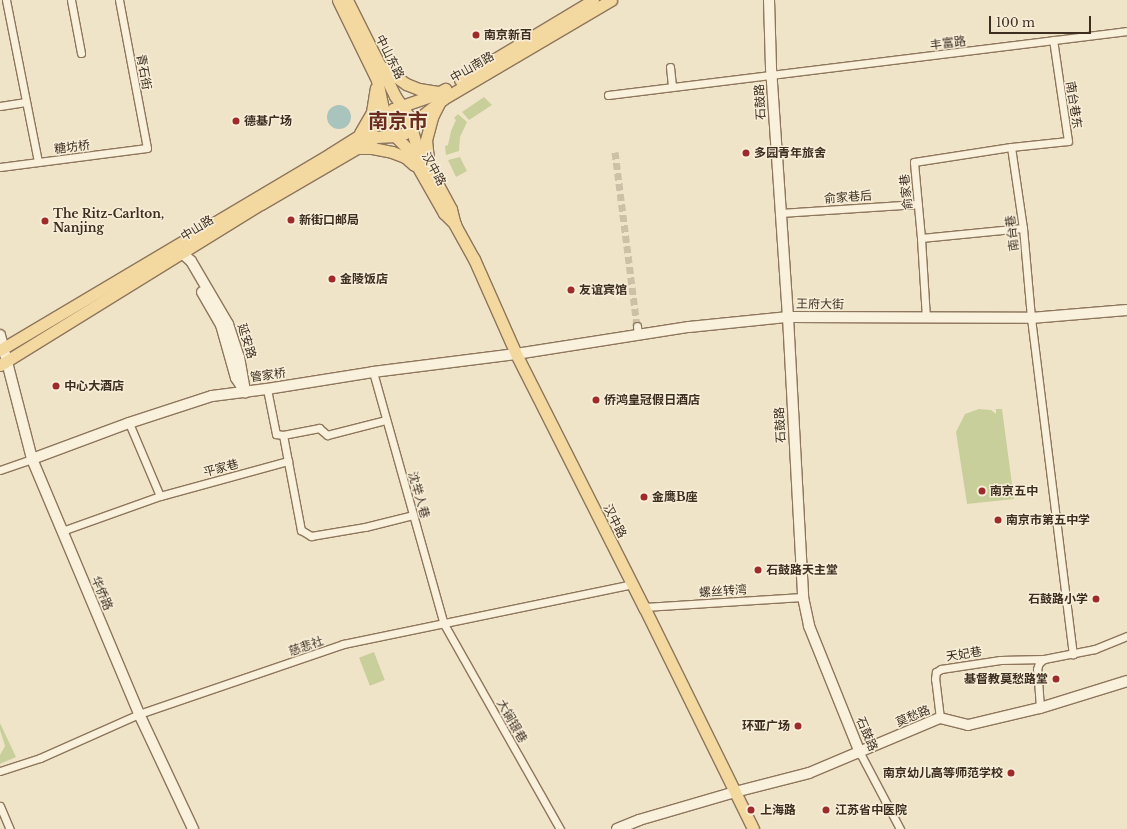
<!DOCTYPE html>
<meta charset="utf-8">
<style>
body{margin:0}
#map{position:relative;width:1127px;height:829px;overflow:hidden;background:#f0e4c8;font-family:"Libre Baskerville","Noto Sans SC",serif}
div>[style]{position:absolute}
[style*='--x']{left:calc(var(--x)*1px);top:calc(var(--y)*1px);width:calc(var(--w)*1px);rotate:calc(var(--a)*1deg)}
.green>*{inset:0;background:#c9cf9b;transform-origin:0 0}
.water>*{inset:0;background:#a9c4bc}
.round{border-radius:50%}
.street-tunnel>*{height:7px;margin-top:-3.5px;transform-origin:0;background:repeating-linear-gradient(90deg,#ccc0a6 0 7px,transparent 0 10.5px)}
.roads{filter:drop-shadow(1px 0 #8d765c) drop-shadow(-1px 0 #8d765c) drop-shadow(0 1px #8d765c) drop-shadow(0 -1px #8d765c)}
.street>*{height:7px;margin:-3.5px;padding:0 3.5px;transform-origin:3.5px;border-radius:3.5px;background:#faf1dc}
.secondary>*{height:10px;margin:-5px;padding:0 5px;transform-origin:5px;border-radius:5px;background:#faf1dc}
.primary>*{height:11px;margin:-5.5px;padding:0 5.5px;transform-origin:5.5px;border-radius:5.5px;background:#f3d9a0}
.dots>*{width:11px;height:11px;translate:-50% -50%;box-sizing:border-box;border:2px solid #f7eed8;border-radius:50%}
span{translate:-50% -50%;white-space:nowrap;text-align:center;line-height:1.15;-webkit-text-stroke:3px #f7eed8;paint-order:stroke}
.poi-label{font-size:12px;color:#3d2e20;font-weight:700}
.left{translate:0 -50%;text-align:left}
.right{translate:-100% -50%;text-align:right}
.street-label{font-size:12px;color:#3d2e20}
.town-label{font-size:20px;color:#6b2e1e;font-weight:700}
.scale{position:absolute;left:989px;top:16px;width:102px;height:18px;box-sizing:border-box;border:2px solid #3d2e20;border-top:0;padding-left:5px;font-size:12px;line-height:14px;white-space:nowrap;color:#3d2e20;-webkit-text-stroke:3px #f7eed8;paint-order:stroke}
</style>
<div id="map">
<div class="green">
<div style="clip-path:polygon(484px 97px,492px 105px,469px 120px,462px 112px)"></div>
<div style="clip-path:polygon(458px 114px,467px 122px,460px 137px,459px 151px,446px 155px,445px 146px,448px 145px,451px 131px,456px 120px,454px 118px)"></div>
<div style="clip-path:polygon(460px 157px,467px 171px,456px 177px,448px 160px)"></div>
<div style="clip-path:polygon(979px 409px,991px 410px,996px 414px,996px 409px,1002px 409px,1014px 499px,967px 504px,956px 432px,965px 414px)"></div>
<div style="left:374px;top:652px;width:30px;height:16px;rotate:69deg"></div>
<div style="clip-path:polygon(0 723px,16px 757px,0 764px,0 755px,5px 746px,0 730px)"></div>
</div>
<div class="water">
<div class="round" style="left:327px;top:105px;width:24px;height:24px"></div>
</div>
<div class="street-tunnel">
<div style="--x:615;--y:152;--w:175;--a:82.8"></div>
</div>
<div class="roads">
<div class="street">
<div style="--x:6;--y:0;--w:165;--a:78.8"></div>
<div style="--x:71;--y:0;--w:54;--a:79.3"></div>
<div style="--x:670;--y:67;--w:20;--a:84"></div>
<div style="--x:608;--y:95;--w:523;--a:-7.03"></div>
<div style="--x:0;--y:106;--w:26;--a:-9"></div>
<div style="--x:1011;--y:147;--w:82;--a:81.6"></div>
<div style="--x:1023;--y:228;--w:90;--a:84.9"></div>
<div style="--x:1031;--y:318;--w:339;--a:82.9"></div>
<div style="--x:0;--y:167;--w:148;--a:-7.4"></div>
<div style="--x:147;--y:148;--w:151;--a:-100.7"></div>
<div style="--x:780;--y:213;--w:138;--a:-3.7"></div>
<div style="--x:921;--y:238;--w:102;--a:-5.6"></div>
<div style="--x:926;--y:318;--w:80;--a:-93.6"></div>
<div style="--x:921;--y:238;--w:76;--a:-95.3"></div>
<div style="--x:914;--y:162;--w:98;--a:-8.8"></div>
<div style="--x:1011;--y:147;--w:57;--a:-6"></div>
<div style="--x:1068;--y:141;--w:102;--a:-98.4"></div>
<div style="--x:637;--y:326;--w:9;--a:84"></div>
<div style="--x:373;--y:372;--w:262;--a:74.3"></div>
<div style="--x:444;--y:624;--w:236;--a:60.5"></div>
<div style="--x:267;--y:389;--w:46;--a:78.7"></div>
<div style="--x:276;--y:434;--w:7;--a:8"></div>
<div style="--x:283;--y:435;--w:97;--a:79.3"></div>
<div style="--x:301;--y:530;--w:12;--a:31"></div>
<div style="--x:311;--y:536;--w:55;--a:-9.5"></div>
<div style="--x:365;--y:527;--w:49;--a:-14"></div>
<div style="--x:283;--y:435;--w:37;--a:-11"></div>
<div style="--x:319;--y:428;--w:11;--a:41"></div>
<div style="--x:327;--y:435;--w:61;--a:-14.3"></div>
<div style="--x:0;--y:470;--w:34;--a:-19"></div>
<div style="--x:160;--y:496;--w:133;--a:-15.3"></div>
<div style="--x:62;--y:531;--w:104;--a:-19.7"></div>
<div style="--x:160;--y:496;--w:79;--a:-113"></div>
<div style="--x:644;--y:607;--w:159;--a:-3.6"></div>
<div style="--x:1040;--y:708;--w:39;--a:-94"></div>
<div style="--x:1037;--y:669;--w:6;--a:-72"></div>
<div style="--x:1039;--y:663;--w:6;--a:-39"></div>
<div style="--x:1044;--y:659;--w:52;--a:-11.1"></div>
<div style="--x:1095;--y:649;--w:35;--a:-22"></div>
<div style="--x:940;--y:718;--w:39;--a:-97"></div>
<div style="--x:935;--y:679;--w:7;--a:-82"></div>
<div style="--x:936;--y:672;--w:6;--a:-31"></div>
<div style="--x:941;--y:669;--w:60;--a:-8.7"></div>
<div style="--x:1000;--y:660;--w:44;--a:-1.3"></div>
<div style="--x:860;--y:753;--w:86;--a:62.2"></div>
<div style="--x:0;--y:771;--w:42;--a:-18"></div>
<div style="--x:40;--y:758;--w:108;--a:-24"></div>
<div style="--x:139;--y:714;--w:216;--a:-18.9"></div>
<div style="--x:343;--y:644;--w:295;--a:-11.7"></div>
<div style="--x:0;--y:806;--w:25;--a:67"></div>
</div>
<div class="secondary">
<div style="--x:769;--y:0;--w:68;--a:88.3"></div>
<div style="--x:771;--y:68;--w:250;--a:86.1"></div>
<div style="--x:788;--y:317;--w:280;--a:86.9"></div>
<div style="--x:803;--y:597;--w:30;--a:78"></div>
<div style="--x:809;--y:626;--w:137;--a:68.1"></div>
<div style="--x:182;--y:253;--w:12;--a:42"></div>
<div style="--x:191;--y:261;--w:73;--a:59.6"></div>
<div style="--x:228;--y:324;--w:35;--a:72"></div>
<div style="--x:239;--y:357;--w:36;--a:80"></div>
<div style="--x:202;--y:292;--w:38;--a:60"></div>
<div style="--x:221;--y:325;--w:55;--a:74.2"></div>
<div style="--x:236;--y:378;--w:14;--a:56"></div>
<div style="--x:0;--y:335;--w:128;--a:75.5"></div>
<div style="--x:32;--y:459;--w:277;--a:67.2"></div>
<div style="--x:139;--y:714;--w:127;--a:64.8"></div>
<div style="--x:32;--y:459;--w:103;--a:-20.4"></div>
<div style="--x:129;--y:423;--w:87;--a:-18"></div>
<div style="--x:212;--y:396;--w:55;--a:-7.3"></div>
<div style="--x:267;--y:389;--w:107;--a:-9.1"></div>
<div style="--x:373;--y:372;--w:144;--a:-7.2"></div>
<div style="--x:516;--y:354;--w:175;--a:-8.9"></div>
<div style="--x:689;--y:327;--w:100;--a:-5.8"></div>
<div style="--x:788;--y:317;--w:243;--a:0.2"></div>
<div style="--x:1031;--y:318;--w:96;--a:-4.8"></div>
<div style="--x:617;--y:829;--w:24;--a:-22"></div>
<div style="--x:639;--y:820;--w:100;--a:-16.3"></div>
<div style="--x:735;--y:792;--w:76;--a:-14.4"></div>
<div style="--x:809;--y:773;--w:142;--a:-22.8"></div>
<div style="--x:940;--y:718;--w:29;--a:14"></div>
<div style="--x:968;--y:725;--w:74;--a:-13.3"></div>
<div style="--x:1040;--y:708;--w:91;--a:-17.2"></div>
</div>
<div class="primary">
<div style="--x:338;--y:0;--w:89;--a:64"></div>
<div style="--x:377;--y:80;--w:49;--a:78.2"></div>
<div style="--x:387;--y:128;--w:28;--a:45"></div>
<div style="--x:407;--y:148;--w:75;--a:60.4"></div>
<div style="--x:444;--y:213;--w:16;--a:45"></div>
<div style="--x:347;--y:0;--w:107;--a:63.4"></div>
<div style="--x:395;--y:96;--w:23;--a:56"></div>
<div style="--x:408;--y:115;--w:30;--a:75"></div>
<div style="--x:416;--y:144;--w:74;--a:61.7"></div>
<div style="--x:451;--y:209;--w:16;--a:76"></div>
<div style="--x:455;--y:225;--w:39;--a:61"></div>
<div style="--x:474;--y:259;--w:104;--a:66.1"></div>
<div style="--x:516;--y:354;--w:284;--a:63.2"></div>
<div style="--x:644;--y:607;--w:247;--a:63.8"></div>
<div style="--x:382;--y:67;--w:29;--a:35"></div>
<div style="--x:406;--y:84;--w:14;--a:21"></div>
<div style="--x:419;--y:89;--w:19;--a:9"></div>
<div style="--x:460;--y:80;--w:155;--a:-31"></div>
<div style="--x:360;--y:133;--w:24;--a:-60"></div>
<div style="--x:372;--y:112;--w:24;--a:-81"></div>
<div style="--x:358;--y:148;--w:14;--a:0"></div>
<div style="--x:372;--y:148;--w:20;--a:11"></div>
<div style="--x:392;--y:152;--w:14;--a:21"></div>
<div style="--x:405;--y:157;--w:12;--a:42"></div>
<div style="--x:428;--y:159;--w:19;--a:-96"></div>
<div style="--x:426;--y:140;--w:24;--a:-75"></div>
<div style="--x:432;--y:117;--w:16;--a:-63"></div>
<div style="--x:0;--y:350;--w:384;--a:-30.7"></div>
<div style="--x:330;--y:154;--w:54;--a:-32.2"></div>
<div style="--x:376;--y:125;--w:23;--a:-43"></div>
<div style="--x:393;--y:109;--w:43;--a:-18.9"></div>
<div style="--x:434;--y:95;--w:13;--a:-29"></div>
<div style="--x:0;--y:365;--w:307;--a:-31.7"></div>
<div style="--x:261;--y:204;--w:133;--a:-30.2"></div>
<div style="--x:376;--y:137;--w:20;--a:-3"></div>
<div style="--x:396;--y:136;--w:9;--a:-18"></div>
<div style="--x:405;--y:133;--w:21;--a:-47"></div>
<div style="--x:419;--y:118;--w:31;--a:-38"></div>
<div style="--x:443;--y:99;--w:195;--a:-30.5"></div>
</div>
</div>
<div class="dots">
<div style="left:476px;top:35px;background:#9e2a2b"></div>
<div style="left:236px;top:121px;background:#9e2a2b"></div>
<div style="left:746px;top:153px;background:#9e2a2b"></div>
<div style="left:291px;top:220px;background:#9e2a2b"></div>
<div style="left:45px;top:221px;background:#9e2a2b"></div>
<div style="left:332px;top:279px;background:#9e2a2b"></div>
<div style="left:571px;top:290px;background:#9e2a2b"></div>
<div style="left:56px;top:386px;background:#9e2a2b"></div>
<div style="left:596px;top:400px;background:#9e2a2b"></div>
<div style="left:982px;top:491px;background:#9e2a2b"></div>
<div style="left:644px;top:497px;background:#9e2a2b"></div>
<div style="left:998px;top:520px;background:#9e2a2b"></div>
<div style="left:758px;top:570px;background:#9e2a2b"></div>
<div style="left:1096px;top:599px;background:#9e2a2b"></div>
<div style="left:1056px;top:679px;background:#9e2a2b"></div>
<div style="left:798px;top:726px;background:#9e2a2b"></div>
<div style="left:1011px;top:773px;background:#9e2a2b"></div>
<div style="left:751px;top:810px;background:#9e2a2b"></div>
<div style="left:826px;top:810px;background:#9e2a2b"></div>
</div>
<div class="poi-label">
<span class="left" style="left:484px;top:35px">南京新百</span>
<span class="left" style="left:244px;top:121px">德基广场</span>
<span class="left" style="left:754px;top:153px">多园青年旅舍</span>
<span class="left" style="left:53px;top:221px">The Ritz-Carlton,<br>Nanjing</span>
<span class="left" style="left:299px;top:220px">新街口邮局</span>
<span class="left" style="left:340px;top:279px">金陵饭店</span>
<span class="left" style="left:579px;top:290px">友谊宾馆</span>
<span class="left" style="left:64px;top:386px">中心大酒店</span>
<span class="left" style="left:604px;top:400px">侨鸿皇冠假日酒店</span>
<span class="left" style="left:990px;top:491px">南京五中</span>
<span class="left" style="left:652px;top:497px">金鹰B座</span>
<span class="left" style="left:1006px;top:520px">南京市第五中学</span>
<span class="left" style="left:766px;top:570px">石鼓路天主堂</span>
<span class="right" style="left:1088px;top:599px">石鼓路小学</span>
<span class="right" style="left:1048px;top:679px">基督教莫愁路堂</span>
<span class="right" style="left:790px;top:726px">环亚广场</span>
<span class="right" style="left:1003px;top:773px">南京幼儿高等师范学校</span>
<span class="left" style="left:760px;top:810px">上海路</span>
<span class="left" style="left:835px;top:810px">江苏省中医院</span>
</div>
<div class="street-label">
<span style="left:948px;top:43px;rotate:-7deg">丰富路</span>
<span style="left:390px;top:57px;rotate:63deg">中山东路</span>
<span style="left:472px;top:67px;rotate:-30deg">中山南路</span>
<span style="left:144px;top:72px;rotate:80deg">青石街</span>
<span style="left:760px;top:102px;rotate:-93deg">石鼓路</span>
<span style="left:1074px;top:105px;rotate:81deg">南台巷东</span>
<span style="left:72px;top:147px;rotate:-7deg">糖坊桥</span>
<span style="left:434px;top:169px;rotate:61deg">汉中路</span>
<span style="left:906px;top:192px;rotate:-96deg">俞家巷</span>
<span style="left:848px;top:197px;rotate:-4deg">俞家巷后</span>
<span style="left:197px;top:228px;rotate:-32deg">中山路</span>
<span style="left:1012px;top:233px;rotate:-97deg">南台巷</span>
<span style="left:820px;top:304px;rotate:1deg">王府大街</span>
<span style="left:247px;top:341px;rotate:73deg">延安路</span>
<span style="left:268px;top:375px;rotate:-8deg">管家桥</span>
<span style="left:780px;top:425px;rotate:-93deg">石鼓路</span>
<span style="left:221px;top:468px;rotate:-15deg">平家巷</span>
<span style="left:419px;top:495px;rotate:74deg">沈举人巷</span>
<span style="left:615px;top:521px;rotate:63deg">汉中路</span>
<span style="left:723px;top:591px;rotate:-4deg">螺丝转湾</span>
<span style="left:102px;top:593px;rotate:67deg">华侨路</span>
<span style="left:306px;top:646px;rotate:-19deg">慈悲社</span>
<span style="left:964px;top:654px;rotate:-9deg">天妃巷</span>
<span style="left:913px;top:716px;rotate:-23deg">莫愁路</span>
<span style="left:512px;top:721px;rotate:60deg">大锏银巷</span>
<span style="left:867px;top:734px;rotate:67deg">石鼓路</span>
</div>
<div class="town-label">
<span style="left:398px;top:121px">南京市</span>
</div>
<div class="scale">100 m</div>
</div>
